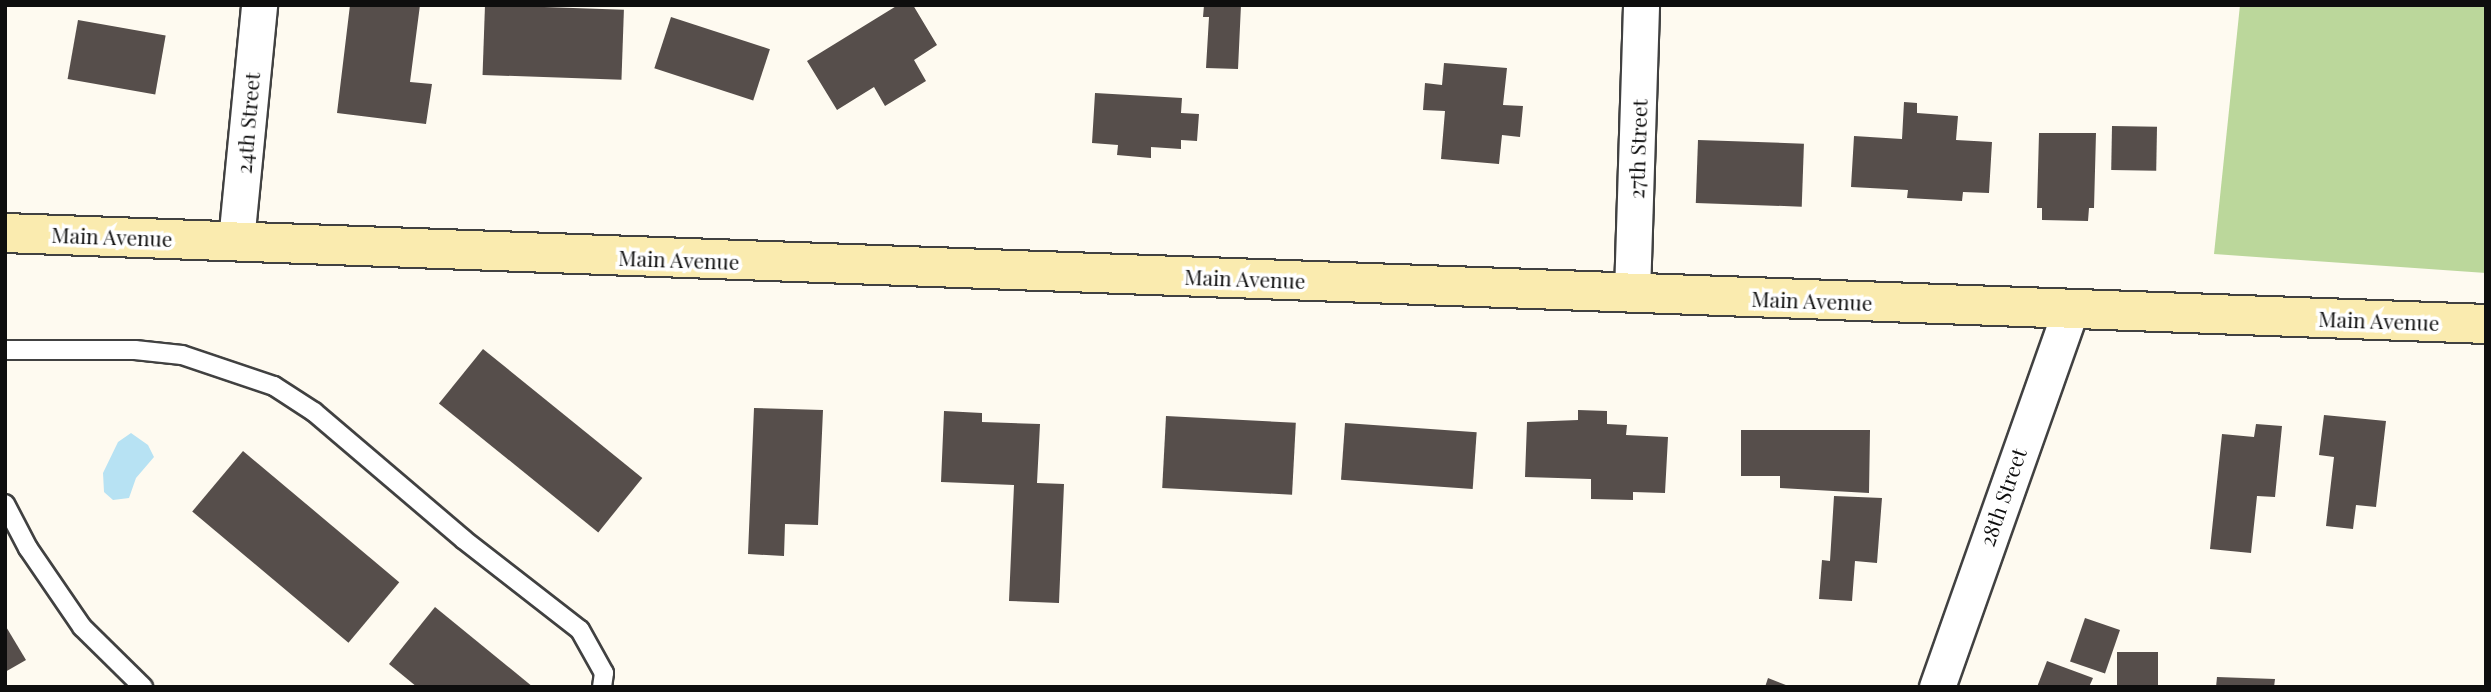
<!DOCTYPE html>
<style>
body{margin:0}
#map{position:relative;width:2491px;height:692px;overflow:hidden;background:#fefaf0;font-family:"Playfair Display",serif}
div>[style]{position:absolute}
[style*='--x']{left:calc(var(--x)*1px);top:calc(var(--y)*1px);width:calc(var(--w)*1px);rotate:calc(var(--a)*1deg)}
.forest>*{inset:0;background:#bbd79b}
.water>*{inset:0;background:#b7e2f3}
.building>*{inset:0;background:#564e4b;transform-origin:0 0}
.roads{filter:drop-shadow(2px 0 #414141) drop-shadow(-2px 0 #414141) drop-shadow(0 2px #414141) drop-shadow(0 -2px #414141)}
.lane>*{height:18px;margin:-9px;padding:0 9px;transform-origin:9px;border-radius:9px;background:#fff}
.street>*{height:35px;margin:-17.5px;padding:0 17.5px;transform-origin:17.5px;border-radius:17.5px;background:#fff}
.secondary>*{height:38px;margin:-19px;padding:0 19px;transform-origin:19px;border-radius:19px;background:#faebaf}
span{translate:-50% -50%;white-space:nowrap;text-align:center;line-height:1.15;-webkit-text-stroke:7px #fff;paint-order:stroke}
.street-label{font-size:21px;color:#0e0e0e}
.frame{position:absolute;inset:0;border:7px solid #0e0e0e;pointer-events:none}
</style>
<div id="map">
<div class="forest">
<div style="clip-path:polygon(2240px 5px,2486px 5px,2486px 273px,2214px 254px)"></div>
</div>
<div class="water">
<div style="clip-path:polygon(131px 433px,148px 445px,154px 457px,136px 478px,129px 498px,113px 500px,104px 492px,103px 473px,118px 442px)"></div>
</div>
<div class="building">
<div style="clip-path:polygon(350px 5px,420px 5px,410px 82px,432px 84px,426px 124px,337px 113px)"></div>
<div style="left:485px;top:5px;width:139px;height:70px;rotate:2deg"></div>
<div style="clip-path:polygon(898px 5px,913px 5px,937px 45px,914px 60px,926px 81px,885px 106px,874px 87px,837px 110px,807px 61px)"></div>
<div style="clip-path:polygon(1204px 5px,1241px 5px,1238px 69px,1206px 68px,1209px 17px,1203px 17px)"></div>
<div style="left:671px;top:17px;width:104px;height:54px;rotate:18deg"></div>
<div style="left:78px;top:20px;width:89px;height:60px;rotate:10deg"></div>
<div style="clip-path:polygon(1444px 63px,1507px 68px,1503px 105px,1523px 106px,1520px 137px,1502px 135px,1499px 164px,1441px 159px,1445px 111px,1423px 110px,1425px 83px,1442px 85px)"></div>
<div style="clip-path:polygon(1095px 93px,1182px 98px,1181px 113px,1199px 114px,1197px 141px,1181px 140px,1181px 149px,1151px 147px,1151px 158px,1117px 155px,1118px 145px,1092px 143px)"></div>
<div style="clip-path:polygon(1904px 102px,1917px 103px,1917px 113px,1958px 116px,1956px 140px,1992px 142px,1989px 193px,1963px 192px,1962px 201px,1907px 198px,1908px 190px,1851px 187px,1854px 136px,1902px 139px)"></div>
<div style="left:2112px;top:126px;width:45px;height:44px;rotate:1deg"></div>
<div style="clip-path:polygon(2039px 133px,2096px 133px,2094px 208px,2089px 208px,2088px 221px,2042px 220px,2042px 208px,2037px 208px)"></div>
<div style="left:1698px;top:140px;width:106px;height:63px;rotate:2deg"></div>
<div style="left:483px;top:349px;width:205px;height:70px;rotate:39deg"></div>
<div style="clip-path:polygon(754px 408px,823px 410px,818px 525px,785px 524px,784px 556px,748px 554px)"></div>
<div style="clip-path:polygon(1578px 410px,1607px 411px,1607px 424px,1627px 425px,1626px 435px,1668px 437px,1665px 493px,1633px 492px,1633px 500px,1591px 499px,1591px 479px,1525px 477px,1527px 422px,1578px 420px)"></div>
<div style="clip-path:polygon(944px 411px,982px 413px,982px 422px,1040px 424px,1037px 483px,1064px 484px,1059px 603px,1009px 601px,1014px 485px,941px 482px)"></div>
<div style="clip-path:polygon(2324px 415px,2386px 421px,2376px 507px,2356px 505px,2353px 529px,2326px 526px,2334px 457px,2319px 455px)"></div>
<div style="left:1166px;top:416px;width:130px;height:72px;rotate:3deg"></div>
<div style="left:1345px;top:423px;width:132px;height:57px;rotate:4deg"></div>
<div style="clip-path:polygon(2256px 424px,2282px 426px,2275px 497px,2257px 496px,2251px 553px,2210px 549px,2222px 434px,2254px 437px)"></div>
<div style="clip-path:polygon(1741px 430px,1870px 430px,1869px 493px,1780px 488px,1780px 476px,1741px 476px)"></div>
<div style="left:243px;top:451px;width:204px;height:79px;rotate:40deg"></div>
<div style="clip-path:polygon(1834px 496px,1882px 498px,1877px 563px,1855px 561px,1852px 601px,1819px 599px,1822px 560px,1830px 561px)"></div>
<div style="clip-path:polygon(435px 607px,533px 687px,417px 687px,389px 664px)"></div>
<div style="left:2085px;top:618px;width:37px;height:46px;rotate:19deg"></div>
<div style="clip-path:polygon(5px 625px,26px 660px,5px 672px)"></div>
<div style="left:2158px;top:652px;width:35px;height:41px;rotate:90deg"></div>
<div style="clip-path:polygon(2047px 661px,2093px 678px,2089px 687px,2037px 687px)"></div>
<div style="clip-path:polygon(2217px 677px,2275px 679px,2274px 687px,2216px 687px)"></div>
<div style="clip-path:polygon(1768px 678px,1791px 687px,1765px 687px)"></div>
</div>
<div class="roads">
<div class="lane">
<div style="--x:5;--y:350;--w:130;--a:0"></div>
<div style="--x:135;--y:350;--w:47;--a:6.1"></div>
<div style="--x:182;--y:355;--w:97;--a:18.6"></div>
<div style="--x:274;--y:386;--w:48;--a:33"></div>
<div style="--x:314;--y:412;--w:196;--a:40.4"></div>
<div style="--x:463;--y:539;--w:148;--a:37.9"></div>
<div style="--x:580;--y:630;--w:49;--a:60.8"></div>
<div style="--x:604;--y:673;--w:14;--a:98"></div>
<div style="--x:5;--y:504;--w:50;--a:62.4"></div>
<div style="--x:28;--y:548;--w:96;--a:55.6"></div>
<div style="--x:82;--y:627;--w:86;--a:44.5"></div>
</div>
<div class="street">
<div style="--x:236;--y:241;--w:237;--a:-84.4"></div>
<div style="--x:1632;--y:293;--w:288;--a:-88.2"></div>
<div style="--x:1937;--y:687;--w:401;--a:-70.5"></div>
</div>
<div class="secondary">
<div style="--x:5;--y:233;--w:2483;--a:2.1"></div>
</div>
</div>
<div class="street-label">
<span style="left:247px;top:123px;rotate:-85deg">24th Street</span>
<span style="left:1637px;top:149px;rotate:-88deg">27th Street</span>
<span style="left:112px;top:236px;rotate:2deg">Main Avenue</span>
<span style="left:679px;top:259px;rotate:2deg">Main Avenue</span>
<span style="left:1245px;top:278px;rotate:2deg">Main Avenue</span>
<span style="left:1812px;top:300px;rotate:2deg">Main Avenue</span>
<span style="left:2379px;top:320px;rotate:2deg">Main Avenue</span>
<span style="left:2002px;top:497px;rotate:-71deg">28th Street</span>
</div>
<div class="frame"></div>
</div>
